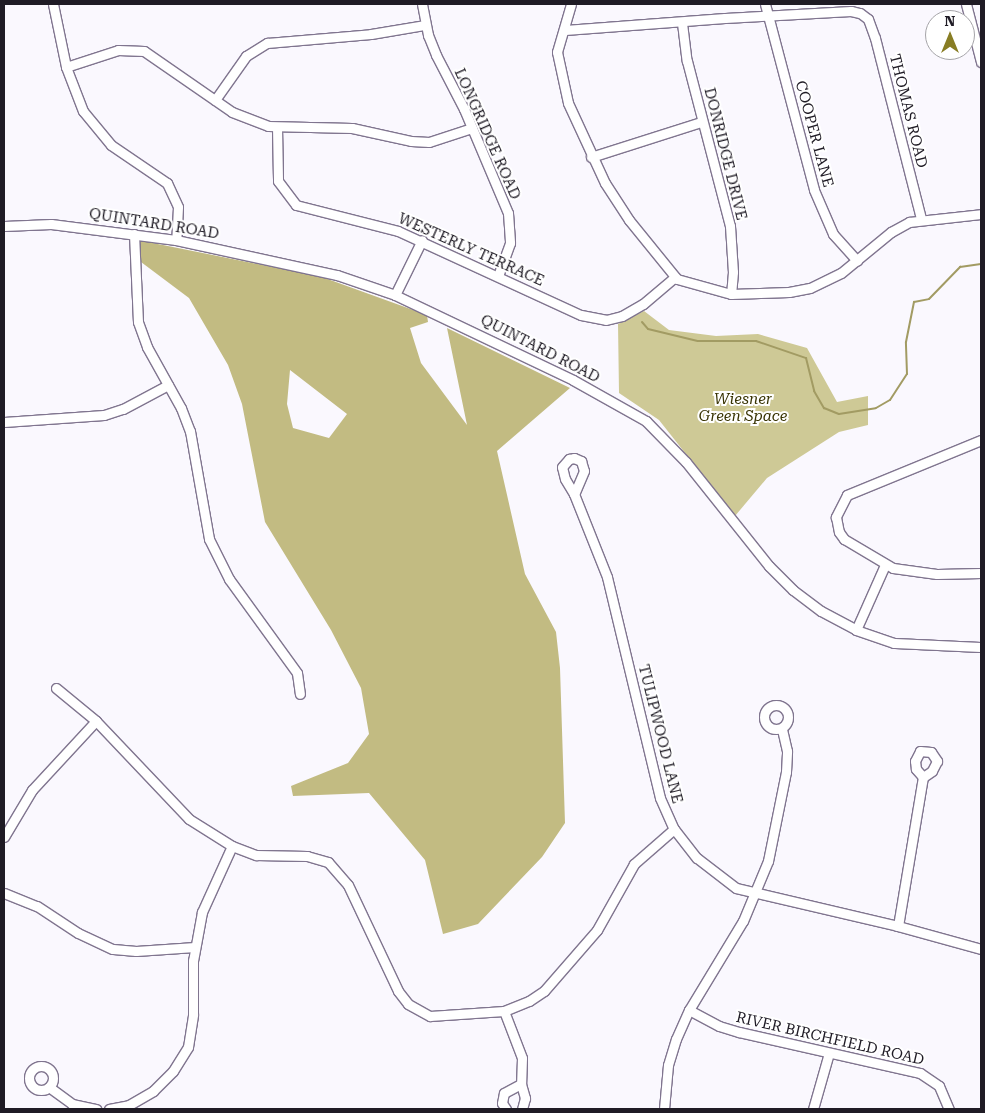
<!DOCTYPE html>
<style>
body{margin:0}
#map{position:relative;width:985px;height:1113px;overflow:hidden;background:#faf8fe;font-family:"Roboto Serif",serif}
div>[style]{position:absolute}
[style*='--x']{left:calc(var(--x)*1px);top:calc(var(--y)*1px);width:calc(var(--w)*1px);rotate:calc(var(--a)*1deg)}
.green>*{inset:0;background:#cec996}
.forest>*{inset:0;background:#c2bb82}
.stream>*{height:2px;margin:-1px;padding:0 1px;transform-origin:1px;border-radius:1px;background:#a29b63}
.roads{filter:drop-shadow(1px 0 #80758f) drop-shadow(-1px 0 #80758f) drop-shadow(0 1px #80758f) drop-shadow(0 -1px #80758f)}
.minor>*{height:9px;margin:-4.5px;padding:0 4.5px;transform-origin:4.5px;border-radius:4.5px;background:#fff}
.minor>.ring{margin:-4.5px;padding:0;box-sizing:content-box;background:none;border:9px solid #fff;border-radius:50%}
span{translate:-50% -50%;white-space:nowrap;text-align:center;line-height:1.15;-webkit-text-stroke:4px #fff;paint-order:stroke}
.street-label{font-size:15px;color:#1f1b25}
.park-label{font-size:15px;color:#383303;font-style:italic}
.frame{position:absolute;inset:0;border:5px solid #1f1b25;pointer-events:none}
.north{position:absolute;left:925px;top:10px;width:50px;height:50px;box-sizing:border-box;background:#fff;border:1px solid #a5a4a8;border-radius:50%;rotate:0deg;font-size:14px;font-weight:700;line-height:20px;text-align:center;color:#1f1b25}
.north::after{content:'';display:block;margin:auto;width:18px;height:22px;background:#887d24;clip-path:polygon(50% 0,100% 100%,50% 72%,0 100%)}
</style>
<div id="map">
<div class="green">
<div style="clip-path:polygon(644px 311px,669px 330px,716px 336px,758px 334px,807px 348px,837px 402px,868px 396px,868px 425px,839px 432px,767px 478px,735px 516px,659px 420px,619px 393px,618px 324px)"></div>
</div>
<div class="forest">
<div style="clip-path:polygon(evenodd,138px 240px,322px 277px,427px 315px,428px 322px,410px 328px,421px 363px,467px 425px,447px 328px,570px 388px,497px 451px,525px 574px,556px 632px,560px 668px,565px 823px,542px 857px,478px 924px,443px 934px,425px 860px,369px 793px,293px 796px,291px 786px,348px 763px,369px 734px,361px 688px,331px 630px,265px 522px,242px 404px,228px 365px,189px 298px,141px 262px,138px 240px,290px 370px,347px 414px,329px 438px,293px 428px,287px 404px,290px 370px)"></div>
</div>
<div class="stream">
<div style="--x:642;--y:322;--w:9;--a:49"></div>
<div style="--x:648;--y:329;--w:51;--a:13.5"></div>
<div style="--x:698;--y:341;--w:58;--a:0"></div>
<div style="--x:756;--y:341;--w:53;--a:18.8"></div>
<div style="--x:806;--y:358;--w:34;--a:76"></div>
<div style="--x:814;--y:391;--w:20;--a:60"></div>
<div style="--x:824;--y:408;--w:16;--a:22"></div>
<div style="--x:839;--y:414;--w:37;--a:-9"></div>
<div style="--x:876;--y:408;--w:16;--a:-30"></div>
<div style="--x:890;--y:400;--w:31;--a:-57"></div>
<div style="--x:907;--y:374;--w:32;--a:-92"></div>
<div style="--x:906;--y:342;--w:41;--a:-78.7"></div>
<div style="--x:914;--y:302;--w:15;--a:-11"></div>
<div style="--x:929;--y:299;--w:45;--a:-45.9"></div>
<div style="--x:960;--y:267;--w:21;--a:-8"></div>
</div>
<div class="roads">
<div class="minor">
<div style="--x:53;--y:4;--w:64;--a:78.3"></div>
<div style="--x:66;--y:67;--w:47;--a:68.9"></div>
<div style="--x:83;--y:111;--w:44;--a:50.5"></div>
<div style="--x:111;--y:145;--w:68;--a:34.2"></div>
<div style="--x:167;--y:183;--w:26;--a:65"></div>
<div style="--x:178;--y:207;--w:33;--a:93"></div>
<div style="--x:422;--y:4;--w:32;--a:79"></div>
<div style="--x:428;--y:35;--w:22;--a:68"></div>
<div style="--x:436;--y:55;--w:61;--a:62.6"></div>
<div style="--x:464;--y:109;--w:113;--a:67.1"></div>
<div style="--x:508;--y:213;--w:30;--a:86"></div>
<div style="--x:510;--y:243;--w:35;--a:110"></div>
<div style="--x:571;--y:4;--w:50;--a:106.3"></div>
<div style="--x:557;--y:52;--w:52;--a:77.8"></div>
<div style="--x:568;--y:103;--w:88;--a:65.2"></div>
<div style="--x:605;--y:183;--w:44;--a:57"></div>
<div style="--x:629;--y:220;--w:76;--a:50.9"></div>
<div style="--x:677;--y:279;--w:56;--a:15.5"></div>
<div style="--x:731;--y:294;--w:58;--a:-2"></div>
<div style="--x:789;--y:292;--w:21;--a:-11"></div>
<div style="--x:810;--y:288;--w:34;--a:-26"></div>
<div style="--x:841;--y:273;--w:65;--a:-39.4"></div>
<div style="--x:891;--y:232;--w:21;--a:-29"></div>
<div style="--x:909;--y:222;--w:72;--a:-6.3"></div>
<div style="--x:765;--y:4;--w:192;--a:75.2"></div>
<div style="--x:814;--y:190;--w:48;--a:66.6"></div>
<div style="--x:833;--y:234;--w:36;--a:48"></div>
<div style="--x:966;--y:4;--w:60;--a:75.5"></div>
<div style="--x:682;--y:23;--w:38;--a:83"></div>
<div style="--x:687;--y:61;--w:171;--a:75.4"></div>
<div style="--x:730;--y:226;--w:46;--a:86.3"></div>
<div style="--x:733;--y:272;--w:22;--a:95"></div>
<div style="--x:565;--y:30;--w:160;--a:-4.3"></div>
<div style="--x:725;--y:18;--w:126;--a:-3.2"></div>
<div style="--x:851;--y:11;--w:9;--a:13"></div>
<div style="--x:860;--y:13;--w:10;--a:37"></div>
<div style="--x:868;--y:19;--w:20;--a:70"></div>
<div style="--x:875;--y:38;--w:187;--a:75.7"></div>
<div style="--x:66;--y:67;--w:55;--a:-18.1"></div>
<div style="--x:118;--y:50;--w:26;--a:2"></div>
<div style="--x:144;--y:51;--w:107;--a:34.7"></div>
<div style="--x:232;--y:112;--w:39;--a:21"></div>
<div style="--x:268;--y:126;--w:84;--a:1.4"></div>
<div style="--x:352;--y:128;--w:60;--a:12.4"></div>
<div style="--x:411;--y:141;--w:18;--a:3"></div>
<div style="--x:429;--y:142;--w:45;--a:-18"></div>
<div style="--x:215;--y:100;--w:54;--a:-54.8"></div>
<div style="--x:246;--y:56;--w:25;--a:-32"></div>
<div style="--x:267;--y:43;--w:104;--a:-4.9"></div>
<div style="--x:371;--y:34;--w:55;--a:-9.5"></div>
<div style="--x:277;--y:127;--w:54;--a:88.9"></div>
<div style="--x:278;--y:181;--w:30;--a:53"></div>
<div style="--x:296;--y:205;--w:105;--a:14.3"></div>
<div style="--x:398;--y:231;--w:201;--a:24.7"></div>
<div style="--x:581;--y:315;--w:25;--a:11"></div>
<div style="--x:606;--y:320;--w:16;--a:-14"></div>
<div style="--x:622;--y:316;--w:24;--a:-30"></div>
<div style="--x:643;--y:304;--w:42;--a:-40.2"></div>
<div style="--x:591;--y:157;--w:115;--a:-17.7"></div>
<div style="--x:4;--y:226;--w:47;--a:-2.4"></div>
<div style="--x:51;--y:224;--w:126;--a:7.3"></div>
<div style="--x:176;--y:240;--w:165;--a:12.3"></div>
<div style="--x:337;--y:275;--w:61;--a:19"></div>
<div style="--x:395;--y:295;--w:197;--a:25.5"></div>
<div style="--x:573;--y:380;--w:84;--a:29.3"></div>
<div style="--x:646;--y:421;--w:57;--a:45.7"></div>
<div style="--x:686;--y:462;--w:133;--a:51.4"></div>
<div style="--x:769;--y:566;--w:34;--a:45"></div>
<div style="--x:793;--y:590;--w:35;--a:37"></div>
<div style="--x:821;--y:611;--w:40;--a:28"></div>
<div style="--x:856;--y:630;--w:40;--a:18.9"></div>
<div style="--x:894;--y:643;--w:87;--a:2.6"></div>
<div style="--x:134;--y:234;--w:88;--a:87.4"></div>
<div style="--x:138;--y:322;--w:27;--a:70"></div>
<div style="--x:147;--y:347;--w:70;--a:60.9"></div>
<div style="--x:181;--y:408;--w:25;--a:69"></div>
<div style="--x:190;--y:431;--w:110;--a:80"></div>
<div style="--x:209;--y:539;--w:45;--a:63.4"></div>
<div style="--x:229;--y:579;--w:116;--a:54.1"></div>
<div style="--x:297;--y:673;--w:21;--a:82"></div>
<div style="--x:395;--y:295;--w:61;--a:-63.9"></div>
<div style="--x:4;--y:422;--w:100;--a:-4"></div>
<div style="--x:104;--y:415;--w:20;--a:-18"></div>
<div style="--x:123;--y:409;--w:51;--a:-28.1"></div>
<div style="--x:981;--y:440;--w:145;--a:157.7"></div>
<div style="--x:847;--y:495;--w:25;--a:117"></div>
<div style="--x:836;--y:517;--w:15;--a:79"></div>
<div style="--x:839;--y:532;--w:9;--a:54"></div>
<div style="--x:844;--y:539;--w:57;--a:30.6"></div>
<div style="--x:893;--y:568;--w:44;--a:7.8"></div>
<div style="--x:937;--y:574;--w:44;--a:-1.3"></div>
<div style="--x:574;--y:458;--w:8;--a:23"></div>
<div style="--x:581;--y:461;--w:10;--a:73"></div>
<div style="--x:584;--y:471;--w:25;--a:113"></div>
<div style="--x:574;--y:494;--w:17;--a:-121"></div>
<div style="--x:565;--y:479;--w:12;--a:-104"></div>
<div style="--x:562;--y:467;--w:11;--a:-49"></div>
<div style="--x:569;--y:459;--w:5;--a:-11"></div>
<div style="--x:574;--y:494;--w:89;--a:68.3"></div>
<div style="--x:607;--y:577;--w:227;--a:76.5"></div>
<div style="--x:660;--y:798;--w:34;--a:66"></div>
<div style="--x:674;--y:829;--w:37;--a:52"></div>
<div style="--x:697;--y:858;--w:49;--a:37.6"></div>
<div style="--x:736;--y:888;--w:166;--a:13.2"></div>
<div style="--x:898;--y:926;--w:86;--a:15.5"></div>
<div style="--x:856;--y:630;--w:71;--a:-66"></div>
<div style="--x:56;--y:688;--w:52;--a:39.5"></div>
<div style="--x:96;--y:721;--w:135;--a:46.5"></div>
<div style="--x:189;--y:819;--w:51;--a:32.1"></div>
<div style="--x:232;--y:846;--w:26;--a:21"></div>
<div style="--x:256;--y:855;--w:51;--a:1.1"></div>
<div style="--x:307;--y:856;--w:22;--a:16"></div>
<div style="--x:328;--y:862;--w:30;--a:49"></div>
<div style="--x:348;--y:885;--w:117;--a:64.7"></div>
<div style="--x:398;--y:991;--w:16;--a:52"></div>
<div style="--x:408;--y:1004;--w:25;--a:29"></div>
<div style="--x:430;--y:1016;--w:74;--a:-3.9"></div>
<div style="--x:504;--y:1011;--w:27;--a:-22"></div>
<div style="--x:529;--y:1001;--w:18;--a:-34"></div>
<div style="--x:544;--y:991;--w:81;--a:-49"></div>
<div style="--x:597;--y:930;--w:76;--a:-60.7"></div>
<div style="--x:634;--y:864;--w:53;--a:-41.2"></div>
<div class="ring" style="left:764px;top:705px;width:15px;height:15px"></div>
<div style="--x:920;--y:751;--w:11;--a:5"></div>
<div style="--x:931;--y:752;--w:11;--a:56"></div>
<div style="--x:937;--y:761;--w:11;--a:117"></div>
<div style="--x:932;--y:771;--w:11;--a:146"></div>
<div style="--x:923;--y:777;--w:11;--a:-131"></div>
<div style="--x:916;--y:769;--w:8;--a:-97"></div>
<div style="--x:915;--y:761;--w:11;--a:-63"></div>
<div style="--x:4;--y:837;--w:55;--a:-59.2"></div>
<div style="--x:32;--y:790;--w:94;--a:-47.2"></div>
<div style="--x:4;--y:893;--w:35;--a:22"></div>
<div style="--x:37;--y:906;--w:49;--a:33.4"></div>
<div style="--x:78;--y:933;--w:38;--a:25"></div>
<div style="--x:113;--y:949;--w:23;--a:5"></div>
<div style="--x:136;--y:951;--w:59;--a:-3.9"></div>
<div style="--x:898;--y:926;--w:151;--a:-80.5"></div>
<div style="--x:689;--y:1010;--w:34;--a:28"></div>
<div style="--x:719;--y:1026;--w:21;--a:17"></div>
<div style="--x:739;--y:1032;--w:186;--a:12.8"></div>
<div style="--x:920;--y:1073;--w:23;--a:34"></div>
<div style="--x:939;--y:1086;--w:25;--a:67"></div>
<div style="--x:504;--y:1011;--w:50;--a:69"></div>
<div style="--x:522;--y:1058;--w:26;--a:92"></div>
<div class="ring" style="left:29px;top:1066px;width:15px;height:15px"></div>
<div style="--x:49;--y:1087;--w:29;--a:36"></div>
<div style="--x:72;--y:1104;--w:25;--a:12"></div>
<div style="--x:109;--y:1109;--w:20;--a:-11"></div>
<div style="--x:129;--y:1105;--w:28;--a:-30"></div>
<div style="--x:153;--y:1091;--w:28;--a:-45"></div>
<div style="--x:173;--y:1071;--w:28;--a:-58"></div>
<div style="--x:188;--y:1047;--w:33;--a:-81"></div>
<div style="--x:193;--y:1014;--w:53;--a:-90"></div>
<div style="--x:193;--y:961;--w:50;--a:-79.6"></div>
<div style="--x:202;--y:912;--w:72;--a:-65.6"></div>
<div style="--x:506;--y:1109;--w:7;--a:-124"></div>
<div style="--x:502;--y:1103;--w:10;--a:-79"></div>
<div style="--x:504;--y:1093;--w:19;--a:-28"></div>
<div style="--x:521;--y:1084;--w:15;--a:74"></div>
<div style="--x:525;--y:1098;--w:11;--a:105"></div>
<div style="--x:664;--y:1109;--w:44;--a:-84.8"></div>
<div style="--x:668;--y:1065;--w:27;--a:-73"></div>
<div style="--x:676;--y:1039;--w:32;--a:-66"></div>
<div style="--x:689;--y:1010;--w:104;--a:-58.8"></div>
<div style="--x:743;--y:921;--w:65;--a:-67.4"></div>
<div style="--x:768;--y:861;--w:91;--a:-78.6"></div>
<div style="--x:786;--y:772;--w:21;--a:-87"></div>
<div style="--x:787;--y:751;--w:23;--a:-103"></div>
<div style="--x:813;--y:1109;--w:58;--a:-74.1"></div>
</div>
</div>
<div class="street-label">
<span style="left:908px;top:111px;rotate:76deg">THOMAS ROAD</span>
<span style="left:487px;top:134px;rotate:66deg">LONGRIDGE ROAD</span>
<span style="left:814px;top:134px;rotate:75deg">COOPER LANE</span>
<span style="left:725px;top:154px;rotate:76deg">DONRIDGE DRIVE</span>
<span style="left:154px;top:224px;rotate:9deg">QUINTARD ROAD</span>
<span style="left:471px;top:250px;rotate:24deg">WESTERLY TERRACE</span>
<span style="left:540px;top:349px;rotate:27deg">QUINTARD ROAD</span>
<span style="left:660px;top:734px;rotate:76deg">TULIPWOOD LANE</span>
<span style="left:830px;top:1039px;rotate:13deg">RIVER BIRCHFIELD ROAD</span>
</div>
<div class="park-label">
<span style="left:743px;top:408px">Wiesner<br>Green Space</span>
</div>
<div class="frame"></div>
<div class="north">N</div>
</div>
